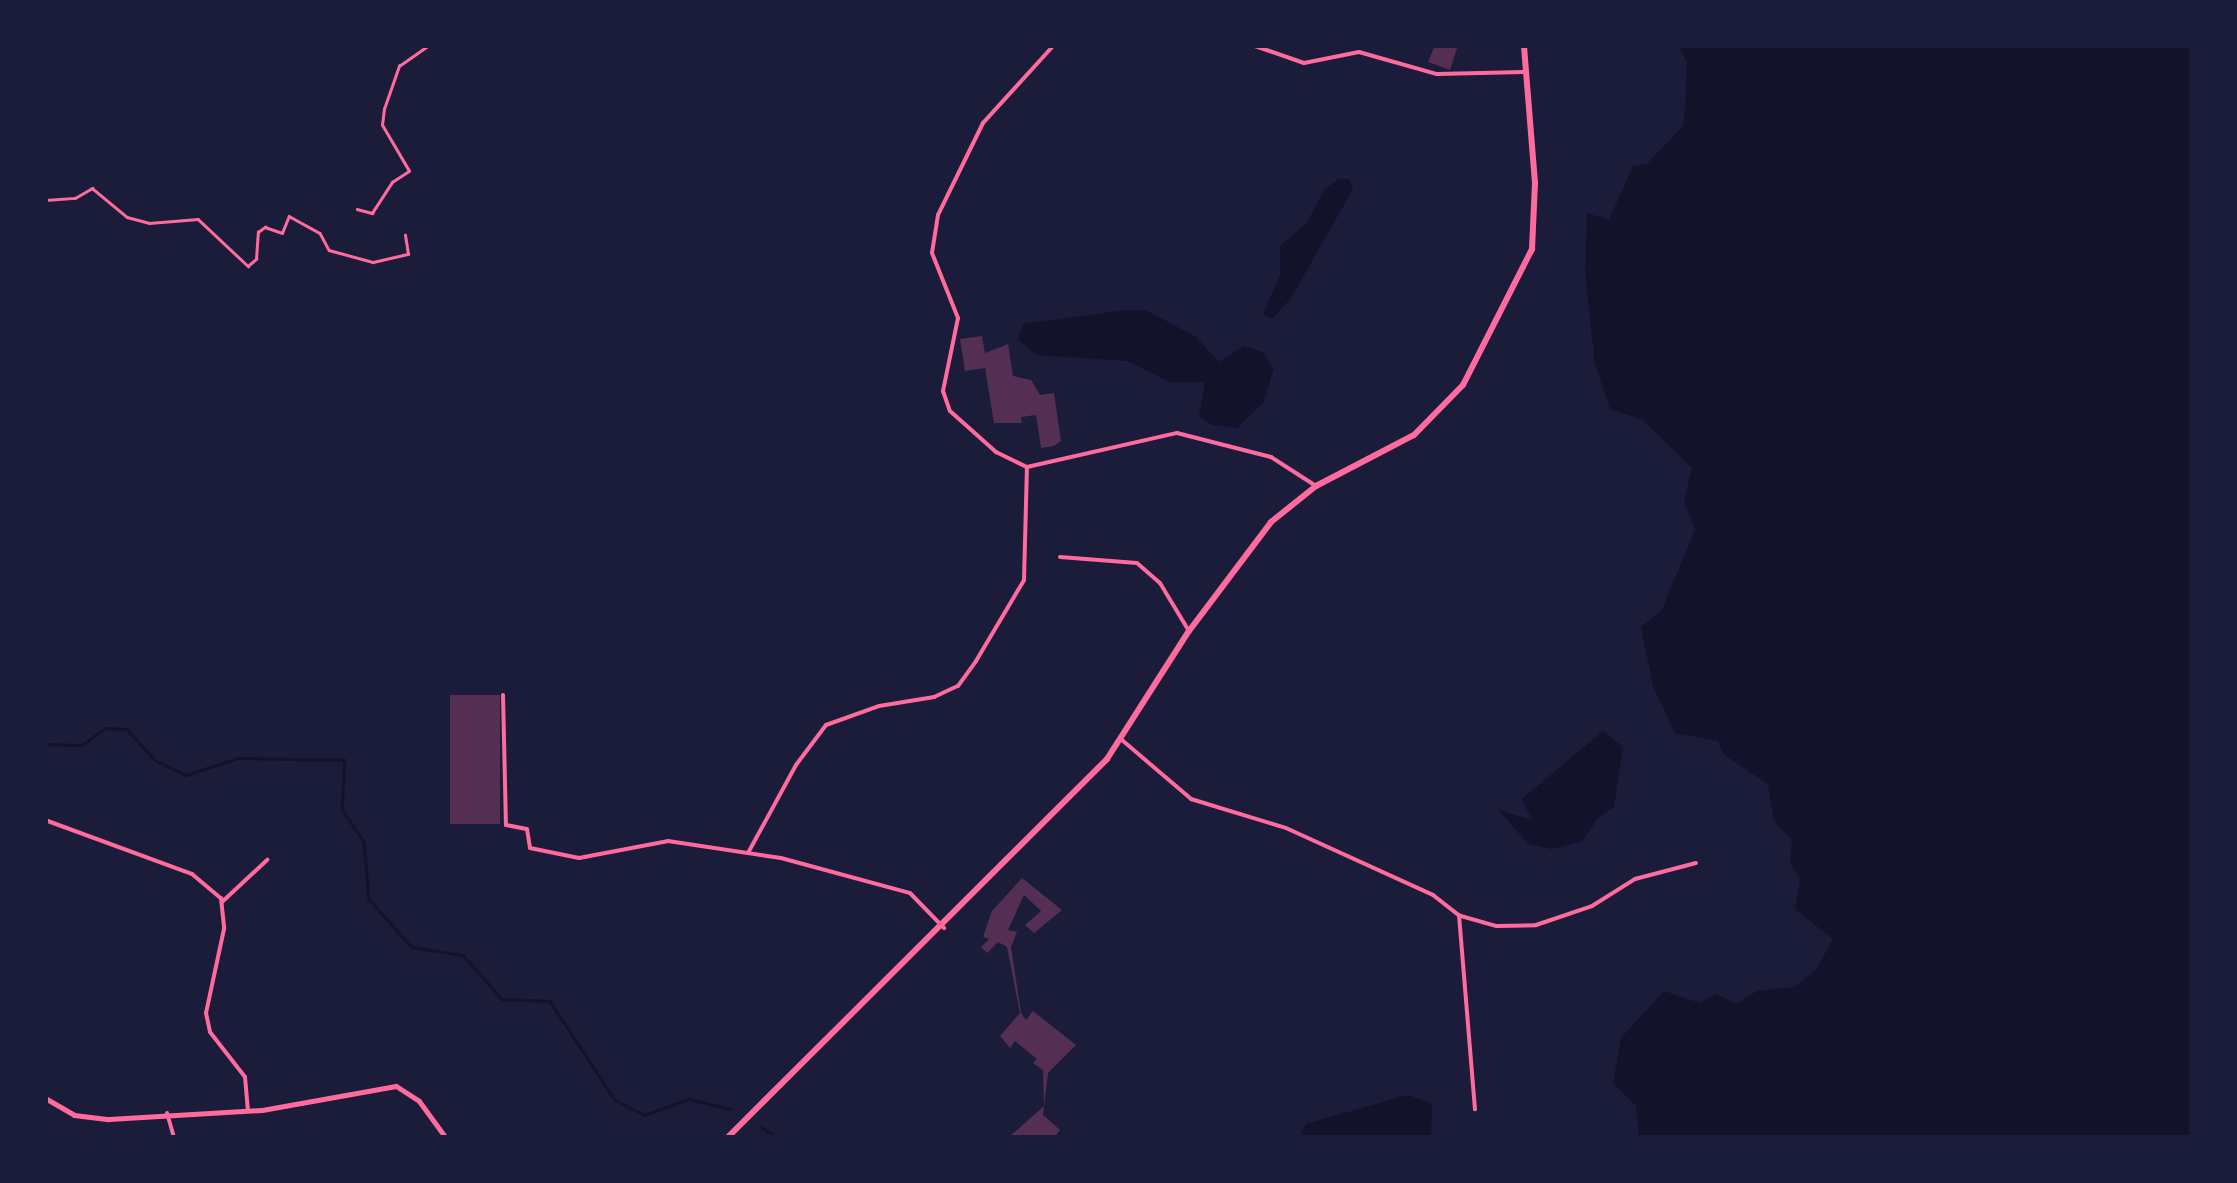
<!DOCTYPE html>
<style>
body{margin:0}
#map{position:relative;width:2237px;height:1183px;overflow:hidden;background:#1b1b3a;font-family:"Noto Sans",sans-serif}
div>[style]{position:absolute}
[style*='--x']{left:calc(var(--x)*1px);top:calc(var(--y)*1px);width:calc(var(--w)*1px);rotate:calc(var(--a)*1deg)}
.water>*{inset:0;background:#12122b}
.stream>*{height:2.5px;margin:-1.25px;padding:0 1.25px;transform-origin:1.25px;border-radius:1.25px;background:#12122b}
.building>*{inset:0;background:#542f53;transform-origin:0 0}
.path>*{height:2.5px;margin:-1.25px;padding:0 1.25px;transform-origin:1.25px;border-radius:1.25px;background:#ff6b9d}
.minor>*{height:4px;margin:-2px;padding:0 2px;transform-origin:2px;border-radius:2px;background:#ff6b9d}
.tertiary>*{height:5px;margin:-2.5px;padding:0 2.5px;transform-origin:2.5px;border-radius:2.5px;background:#ff6b9d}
.secondary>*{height:6px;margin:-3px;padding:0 3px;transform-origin:3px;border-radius:3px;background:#ff6b9d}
span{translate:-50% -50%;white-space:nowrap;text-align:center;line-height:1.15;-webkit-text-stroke:9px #1b1b3a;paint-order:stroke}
.frame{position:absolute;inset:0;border:48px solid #1b1b3a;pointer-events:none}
</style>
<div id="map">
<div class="water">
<div style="clip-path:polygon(1678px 45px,2192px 45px,2192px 1138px,1639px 1138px,1636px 1106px,1613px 1083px,1621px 1038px,1664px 991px,1700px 1003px,1717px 994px,1736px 1004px,1757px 991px,1794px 987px,1816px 970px,1833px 939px,1795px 909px,1800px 879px,1790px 863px,1792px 840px,1774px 821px,1768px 784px,1723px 754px,1718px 741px,1675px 733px,1653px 686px,1641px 627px,1662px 610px,1695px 529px,1684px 501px,1692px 468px,1643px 420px,1610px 409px,1595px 364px,1585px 273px,1587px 213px,1609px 220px,1633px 166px,1647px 164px,1684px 125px,1687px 62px)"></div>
<div style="clip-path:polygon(1338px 179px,1349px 179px,1353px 189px,1291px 298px,1272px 319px,1263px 314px,1280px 275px,1280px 246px,1306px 224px,1325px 189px)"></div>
<div style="clip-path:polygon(1125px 310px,1146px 310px,1196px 337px,1219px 362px,1244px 346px,1263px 352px,1274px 369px,1263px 403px,1237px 428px,1212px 425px,1199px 416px,1205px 382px,1170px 382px,1128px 361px,1036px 355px,1018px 339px,1023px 324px)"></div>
<div style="clip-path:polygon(1603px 731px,1623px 747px,1614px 807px,1598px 818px,1583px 841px,1551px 849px,1528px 844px,1499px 810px,1532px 820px,1522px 799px)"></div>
<div style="clip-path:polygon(1408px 1095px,1432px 1104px,1431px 1138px,1300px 1138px,1306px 1124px)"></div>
</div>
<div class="stream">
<div style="--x:45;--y:744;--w:37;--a:2"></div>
<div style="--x:82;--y:745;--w:29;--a:-36"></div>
<div style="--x:105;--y:728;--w:22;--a:3"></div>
<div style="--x:127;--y:729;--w:42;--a:47.9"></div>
<div style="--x:155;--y:760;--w:34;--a:26"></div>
<div style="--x:186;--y:775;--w:55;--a:-18.1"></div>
<div style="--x:238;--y:758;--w:107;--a:1.1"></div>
<div style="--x:345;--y:760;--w:49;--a:93.5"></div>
<div style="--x:342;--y:809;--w:40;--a:56"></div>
<div style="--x:364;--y:842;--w:57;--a:85"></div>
<div style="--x:369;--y:899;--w:64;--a:48.1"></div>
<div style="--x:412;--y:947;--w:52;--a:8.9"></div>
<div style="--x:463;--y:955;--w:59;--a:48.4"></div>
<div style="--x:502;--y:999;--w:48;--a:2.4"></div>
<div style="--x:550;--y:1001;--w:118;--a:56.7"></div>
<div style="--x:615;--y:1100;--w:33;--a:27"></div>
<div style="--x:644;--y:1115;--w:48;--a:-19.6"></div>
<div style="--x:689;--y:1099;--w:43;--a:13.4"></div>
<div style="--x:762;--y:1127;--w:19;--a:36"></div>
</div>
<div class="building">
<div style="clip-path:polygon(1435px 45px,1458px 45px,1450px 70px,1428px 62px)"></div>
<div style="clip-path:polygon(982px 336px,985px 353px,1008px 344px,1013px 376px,1031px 380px,1040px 395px,1054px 393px,1061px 441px,1054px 446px,1041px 448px,1036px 415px,1021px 417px,1022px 423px,994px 423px,985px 368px,965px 371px,960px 339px)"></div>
<div style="left:500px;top:695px;width:129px;height:50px;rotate:90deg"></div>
<div style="clip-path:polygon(1022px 878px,1062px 910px,1034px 933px,1025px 925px,1041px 911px,1024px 895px,1008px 930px,1017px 932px,1011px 947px,1021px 1013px,1026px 1020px,1033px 1011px,1076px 1045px,1048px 1073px,1043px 1115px,1060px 1130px,1054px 1138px,1008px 1138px,1044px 1106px,1043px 1070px,1033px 1063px,1037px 1059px,1015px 1041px,1010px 1048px,1000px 1036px,1020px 1013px,1007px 947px,998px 942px,987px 953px,981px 947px,989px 939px,983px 937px,992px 911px)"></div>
</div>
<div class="path">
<div style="--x:45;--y:200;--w:30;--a:-4"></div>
<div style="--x:75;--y:198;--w:20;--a:-30"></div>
<div style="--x:92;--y:188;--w:45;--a:39.6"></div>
<div style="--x:127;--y:217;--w:23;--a:15"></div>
<div style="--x:149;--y:223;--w:49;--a:-4.7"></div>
<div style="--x:198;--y:219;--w:69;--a:43.2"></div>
<div style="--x:248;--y:266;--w:11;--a:-41"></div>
<div style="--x:256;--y:259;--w:27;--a:-86"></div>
<div style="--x:258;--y:232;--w:9;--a:-36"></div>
<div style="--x:265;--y:227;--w:18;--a:19"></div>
<div style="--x:282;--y:233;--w:18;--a:-68"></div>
<div style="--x:289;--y:216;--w:35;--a:29"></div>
<div style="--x:320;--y:233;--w:19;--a:62"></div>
<div style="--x:329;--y:250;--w:46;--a:15.3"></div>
<div style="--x:373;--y:262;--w:36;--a:-13"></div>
<div style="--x:408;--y:254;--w:19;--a:-99"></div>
<div style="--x:357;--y:209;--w:16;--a:15"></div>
<div style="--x:372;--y:213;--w:37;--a:-57"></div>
<div style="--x:392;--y:182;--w:20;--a:-33"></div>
<div style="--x:409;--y:171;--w:53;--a:-120.4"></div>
<div style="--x:382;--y:125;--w:16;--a:-83"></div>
<div style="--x:384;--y:109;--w:46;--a:-70.8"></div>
<div style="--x:399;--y:66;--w:37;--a:-35"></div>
<div style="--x:45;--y:279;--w:8;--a:90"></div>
</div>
<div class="minor">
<div style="--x:1054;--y:45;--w:105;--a:132.3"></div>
<div style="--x:983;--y:123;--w:102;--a:116.1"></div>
<div style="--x:938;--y:215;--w:38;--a:99"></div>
<div style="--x:932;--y:253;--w:70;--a:68.2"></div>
<div style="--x:958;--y:318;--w:75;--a:101.6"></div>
<div style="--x:943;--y:391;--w:21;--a:71"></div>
<div style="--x:950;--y:411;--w:62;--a:41.7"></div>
<div style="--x:996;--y:452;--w:34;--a:26"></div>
<div style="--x:1027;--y:467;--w:154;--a:-12.8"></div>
<div style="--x:1177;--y:433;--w:97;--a:14.3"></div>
<div style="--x:1271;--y:457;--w:54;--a:32.8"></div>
<div style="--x:1252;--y:45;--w:55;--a:19.1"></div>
<div style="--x:1304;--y:63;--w:56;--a:-11.3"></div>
<div style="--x:1359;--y:52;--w:81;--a:15.8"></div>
<div style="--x:1437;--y:74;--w:87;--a:-1.3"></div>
<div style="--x:1060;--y:557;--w:77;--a:4.5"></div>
<div style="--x:1137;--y:563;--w:30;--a:41"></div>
<div style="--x:1160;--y:583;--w:56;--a:58.9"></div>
<div style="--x:503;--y:695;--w:130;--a:88.7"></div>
<div style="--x:506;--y:825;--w:21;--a:11"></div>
<div style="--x:527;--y:829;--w:19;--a:81"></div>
<div style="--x:530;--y:848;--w:50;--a:11.5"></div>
<div style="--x:579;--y:858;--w:91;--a:-10.8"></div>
<div style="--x:668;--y:841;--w:114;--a:8.6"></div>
<div style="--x:781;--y:858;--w:134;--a:15.2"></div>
<div style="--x:910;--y:893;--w:49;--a:45.8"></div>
<div style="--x:1122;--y:740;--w:91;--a:40.5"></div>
<div style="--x:1191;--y:799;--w:99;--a:17"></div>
<div style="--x:1286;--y:828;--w:162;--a:24.5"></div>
<div style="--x:1433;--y:895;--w:33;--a:38"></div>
<div style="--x:1459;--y:915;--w:195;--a:85.3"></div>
<div style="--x:45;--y:820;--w:157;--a:20.2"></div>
<div style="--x:192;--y:874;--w:38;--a:40"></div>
<div style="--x:221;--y:898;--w:31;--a:84"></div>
<div style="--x:224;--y:929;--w:86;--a:102.1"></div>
<div style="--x:206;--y:1013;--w:19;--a:78"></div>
<div style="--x:210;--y:1032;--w:57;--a:52.1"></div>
<div style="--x:245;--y:1077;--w:33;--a:85"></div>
<div style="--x:748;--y:853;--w:100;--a:-61.4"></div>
<div style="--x:796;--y:765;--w:50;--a:-53.1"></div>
<div style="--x:826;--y:725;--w:56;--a:-19.7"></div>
<div style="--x:879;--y:706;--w:56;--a:-9.3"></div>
<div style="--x:934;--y:697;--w:26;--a:-25"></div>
<div style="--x:958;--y:686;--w:31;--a:-54"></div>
<div style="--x:976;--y:661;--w:94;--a:-59.3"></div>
<div style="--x:1024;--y:580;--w:113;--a:-88.5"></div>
<div style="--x:222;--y:902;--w:62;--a:-43"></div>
<div style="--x:1461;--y:916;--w:37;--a:16"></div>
<div style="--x:1497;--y:926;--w:39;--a:-1"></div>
<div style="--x:1536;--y:925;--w:59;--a:-18.7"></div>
<div style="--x:1592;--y:906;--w:51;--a:-32.1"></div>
<div style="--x:1635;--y:879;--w:63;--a:-14.7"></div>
<div style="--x:167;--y:1113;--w:26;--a:74"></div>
</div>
<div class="tertiary">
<div style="--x:45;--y:1098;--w:34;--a:30"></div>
<div style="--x:74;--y:1115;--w:35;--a:7"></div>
<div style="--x:109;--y:1119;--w:153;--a:-3.4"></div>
<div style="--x:262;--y:1110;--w:136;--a:-10.2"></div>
<div style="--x:396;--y:1086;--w:27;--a:33"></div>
<div style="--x:419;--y:1101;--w:46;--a:53.9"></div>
</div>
<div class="secondary">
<div style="--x:727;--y:1138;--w:537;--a:-44.92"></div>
<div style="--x:1107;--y:759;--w:152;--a:-57.4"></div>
<div style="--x:1189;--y:631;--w:136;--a:-53"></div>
<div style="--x:1271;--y:522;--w:58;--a:-38.7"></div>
<div style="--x:1316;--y:486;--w:110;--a:-27.5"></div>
<div style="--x:1414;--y:435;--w:70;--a:-45.6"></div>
<div style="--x:1463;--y:385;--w:153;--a:-63.1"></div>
<div style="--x:1532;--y:249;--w:66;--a:-87.4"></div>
<div style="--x:1535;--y:183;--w:138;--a:-94.6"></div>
</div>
<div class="frame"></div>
</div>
